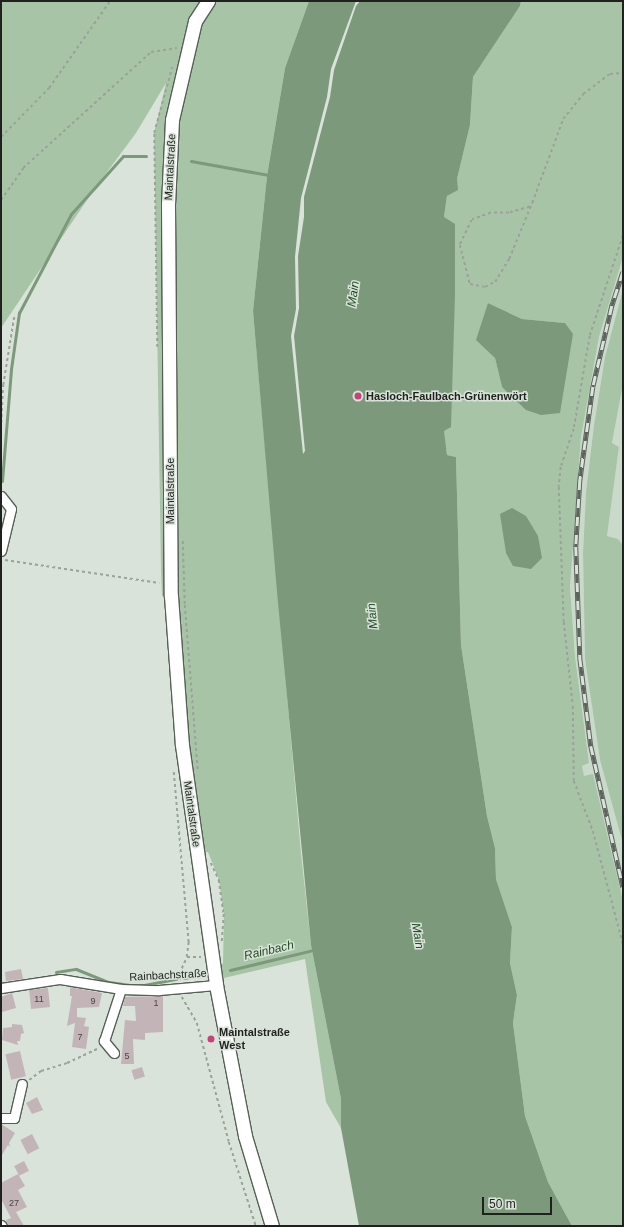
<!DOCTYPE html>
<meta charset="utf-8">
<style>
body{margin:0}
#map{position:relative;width:624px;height:1227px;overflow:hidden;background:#d9e3d9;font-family:Arial,sans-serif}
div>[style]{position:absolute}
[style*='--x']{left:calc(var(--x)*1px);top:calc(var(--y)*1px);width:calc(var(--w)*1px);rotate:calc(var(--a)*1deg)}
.built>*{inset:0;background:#cadaca}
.green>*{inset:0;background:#a8c4a7}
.water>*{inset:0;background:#7d997c}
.stream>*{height:3px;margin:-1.5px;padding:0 1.5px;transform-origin:1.5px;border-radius:1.5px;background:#7d997c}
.building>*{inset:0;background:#c3b4b8;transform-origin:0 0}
.path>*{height:1.5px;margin-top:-0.75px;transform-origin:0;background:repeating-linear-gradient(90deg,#9aa29a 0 3px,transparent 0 6px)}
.roads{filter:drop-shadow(1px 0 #565f56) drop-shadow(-1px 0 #565f56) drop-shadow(0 1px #565f56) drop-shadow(0 -1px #565f56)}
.minor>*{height:9px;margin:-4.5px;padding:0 4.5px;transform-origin:4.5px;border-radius:4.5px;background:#fff}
.secondary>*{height:13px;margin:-6.5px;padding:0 6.5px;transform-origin:6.5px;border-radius:6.5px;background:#fff}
.rail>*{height:4.5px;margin-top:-2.25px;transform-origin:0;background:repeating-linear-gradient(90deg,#d9e3d9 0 9px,#5e635d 0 18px);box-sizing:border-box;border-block:1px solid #5e635d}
.dots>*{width:11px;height:11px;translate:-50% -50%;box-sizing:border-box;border:2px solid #d9e3d9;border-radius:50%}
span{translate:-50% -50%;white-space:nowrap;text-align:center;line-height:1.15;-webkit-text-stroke:3px #d9e3d9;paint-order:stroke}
.number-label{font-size:9px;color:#474644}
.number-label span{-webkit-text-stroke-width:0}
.street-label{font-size:11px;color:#1e211d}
.poi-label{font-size:11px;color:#1e211d;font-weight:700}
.left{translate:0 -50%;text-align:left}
.water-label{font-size:12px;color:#234d24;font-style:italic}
.frame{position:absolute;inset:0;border:2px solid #1e211d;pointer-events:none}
.scale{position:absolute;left:482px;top:1197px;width:70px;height:18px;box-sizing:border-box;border:2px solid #1e211d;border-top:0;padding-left:5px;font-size:12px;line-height:14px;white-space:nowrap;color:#1e211d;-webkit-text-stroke:3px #d9e3d9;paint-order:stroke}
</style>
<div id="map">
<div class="built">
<div style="clip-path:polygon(623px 257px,623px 289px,605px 357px,594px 425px,586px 492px,583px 553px,585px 659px,600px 760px,623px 844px,623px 901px,593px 775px,584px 777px,582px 766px,589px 763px,575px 656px,570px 587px,581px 437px,599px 337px)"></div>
<div style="clip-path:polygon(623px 384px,623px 545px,618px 539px,607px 536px,619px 447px,612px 443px)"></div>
</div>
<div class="green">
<div style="clip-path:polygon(1px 1px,309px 1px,285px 68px,267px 176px,253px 311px,301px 853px,311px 945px,341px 1099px,341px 1128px,326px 1102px,305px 959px,215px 980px,213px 967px,223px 964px,224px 914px,219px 880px,208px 852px,197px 852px,170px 596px,162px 596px,161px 570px,154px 133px,166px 83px,136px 133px,93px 191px,1px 328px)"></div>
<div style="clip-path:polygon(evenodd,521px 1px,623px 1px,623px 257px,599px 337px,581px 437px,570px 587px,575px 656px,589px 763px,582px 766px,584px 776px,593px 774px,623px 901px,623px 1226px,572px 1226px,548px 1182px,525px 1116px,513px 1023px,517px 995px,510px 963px,512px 927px,496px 879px,495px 848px,487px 816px,461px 645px,456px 457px,447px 455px,443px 430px,444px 217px,447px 196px,457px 190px,457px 179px,470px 125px,473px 77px,520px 6px,521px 1px,488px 303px,522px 319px,565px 323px,502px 387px,495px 358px,488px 303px)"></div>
<div style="clip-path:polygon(623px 289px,623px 384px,612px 443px,619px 447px,607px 536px,618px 539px,623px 545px,623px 844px,600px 760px,585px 659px,583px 553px,586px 492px,594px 425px,605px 357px)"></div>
</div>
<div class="water">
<div style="clip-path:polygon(309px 1px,356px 1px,331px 69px,327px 97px,301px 198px,295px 257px,296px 309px,291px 336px,303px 454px,305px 451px,294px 336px,299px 308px,298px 256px,304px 217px,304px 197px,330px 97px,334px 70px,356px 6px,360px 1px,521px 1px,520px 6px,473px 77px,470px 125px,457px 179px,458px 190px,447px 196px,444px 217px,455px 224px,455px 294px,451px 427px,444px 431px,447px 455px,456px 457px,461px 645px,487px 816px,495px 848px,496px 879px,512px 927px,510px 963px,517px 995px,513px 1023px,525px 1116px,548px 1182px,572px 1226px,359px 1226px,341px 1128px,341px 1099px,311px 945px,278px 603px,253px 311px,267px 176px,285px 68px)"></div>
<div style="clip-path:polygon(488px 303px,522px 319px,565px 323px,573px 334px,560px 413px,541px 415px,526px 410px,502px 387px,495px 358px,476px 340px)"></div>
<div style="clip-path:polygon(512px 508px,526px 516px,538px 536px,542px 558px,531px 569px,513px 566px,506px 553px,500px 514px)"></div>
</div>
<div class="stream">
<div style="--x:191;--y:161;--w:79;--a:10.2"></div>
<div style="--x:2;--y:481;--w:112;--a:-85.4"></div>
<div style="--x:11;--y:369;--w:57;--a:-81.9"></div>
<div style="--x:19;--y:313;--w:112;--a:-62.3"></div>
<div style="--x:71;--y:214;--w:78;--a:-48.1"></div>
<div style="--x:123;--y:156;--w:23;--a:0"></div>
<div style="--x:230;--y:970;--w:85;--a:-13.5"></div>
<div style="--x:56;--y:972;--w:20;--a:-9"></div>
<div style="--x:76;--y:969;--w:35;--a:22"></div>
<div style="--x:109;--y:982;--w:30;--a:8"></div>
<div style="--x:139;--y:986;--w:38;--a:-11"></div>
<div style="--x:184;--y:978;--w:10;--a:-11"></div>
</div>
<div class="building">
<div style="clip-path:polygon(21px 969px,23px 979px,6px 981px,5px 972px)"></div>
<div style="clip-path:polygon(70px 987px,102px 993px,99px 1007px,77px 1008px,77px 1017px,86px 1018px,84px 1026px,89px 1027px,86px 1049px,72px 1047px,75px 1023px,67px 1026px,72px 996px,70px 996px)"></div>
<div style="left:48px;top:988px;width:19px;height:19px;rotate:84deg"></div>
<div style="clip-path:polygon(12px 993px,16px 1008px,2px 1012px,1px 997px)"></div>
<div style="clip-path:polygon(163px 996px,163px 1032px,145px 1033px,145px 1040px,133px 1039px,134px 1064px,121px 1064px,125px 1020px,136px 1021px,135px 1006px,123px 1006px,125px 997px)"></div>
<div style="clip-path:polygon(12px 1024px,22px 1025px,24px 1033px,21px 1034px,20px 1041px,17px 1041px,18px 1045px,2px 1040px,3px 1028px,12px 1027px)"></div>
<div style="left:20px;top:1051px;width:26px;height:15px;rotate:77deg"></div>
<div style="left:142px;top:1067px;width:10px;height:11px;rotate:73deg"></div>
<div style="clip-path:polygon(37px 1097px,43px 1110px,32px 1114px,26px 1103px)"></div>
<div style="clip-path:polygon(1px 1124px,15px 1133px,9px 1143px,10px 1147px,8px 1145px,2px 1155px)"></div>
<div style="left:32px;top:1134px;width:16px;height:13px;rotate:63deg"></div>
<div style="left:24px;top:1161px;width:11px;height:11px;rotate:63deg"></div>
<div style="clip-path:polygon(18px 1174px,25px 1186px,18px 1190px,27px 1207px,16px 1212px,24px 1226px,9px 1226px,6px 1220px,11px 1218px,1px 1199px,1px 1183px)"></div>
</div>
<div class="path">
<div style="--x:1;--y:137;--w:69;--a:-45.6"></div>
<div style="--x:49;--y:88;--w:106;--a:-55"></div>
<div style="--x:1;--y:200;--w:39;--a:-55"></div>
<div style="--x:23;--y:168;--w:173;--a:-42.2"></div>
<div style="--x:151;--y:52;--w:26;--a:-9"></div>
<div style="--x:530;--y:207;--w:22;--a:164"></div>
<div style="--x:509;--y:213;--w:18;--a:180"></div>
<div style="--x:491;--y:213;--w:20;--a:160"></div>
<div style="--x:472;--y:220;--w:28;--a:116"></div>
<div style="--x:460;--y:245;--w:40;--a:75.6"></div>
<div style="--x:470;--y:284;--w:15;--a:11"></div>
<div style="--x:485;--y:287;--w:11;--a:-27"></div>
<div style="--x:495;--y:282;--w:27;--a:-59"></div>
<div style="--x:509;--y:259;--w:61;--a:-67.7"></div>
<div style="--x:532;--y:203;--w:90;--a:-69.7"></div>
<div style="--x:563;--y:119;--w:32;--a:-51"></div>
<div style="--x:583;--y:94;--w:34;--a:-37"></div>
<div style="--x:610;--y:74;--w:13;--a:-4"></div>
<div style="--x:623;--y:236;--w:105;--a:108.3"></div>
<div style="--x:590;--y:336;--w:94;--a:99.8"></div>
<div style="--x:574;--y:429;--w:40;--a:108.9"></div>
<div style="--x:561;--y:467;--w:20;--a:96"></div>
<div style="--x:559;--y:487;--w:135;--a:87.9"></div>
<div style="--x:564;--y:622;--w:84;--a:83.9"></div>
<div style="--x:573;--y:706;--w:75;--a:89.2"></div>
<div style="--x:574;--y:781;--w:53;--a:69.2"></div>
<div style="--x:593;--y:831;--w:117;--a:75.1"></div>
<div style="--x:157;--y:347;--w:214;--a:-90.8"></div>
<div style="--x:154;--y:133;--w:68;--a:-74.7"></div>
<div style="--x:1;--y:423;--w:38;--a:-87"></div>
<div style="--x:3;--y:385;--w:69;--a:-80.8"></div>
<div style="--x:183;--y:541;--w:64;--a:88.2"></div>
<div style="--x:185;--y:605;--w:166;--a:85.5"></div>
<div style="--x:5;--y:560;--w:156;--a:8.5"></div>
<div style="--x:174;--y:772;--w:171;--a:85"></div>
<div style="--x:189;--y:942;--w:15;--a:98"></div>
<div style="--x:211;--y:863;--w:19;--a:65"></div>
<div style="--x:219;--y:880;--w:34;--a:82"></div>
<div style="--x:224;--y:914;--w:29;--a:94"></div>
<div style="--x:180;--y:980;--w:6;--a:-99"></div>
<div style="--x:179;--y:974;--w:19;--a:-65"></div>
<div style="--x:187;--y:957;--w:14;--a:0"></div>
<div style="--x:182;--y:997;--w:30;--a:60"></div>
<div style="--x:197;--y:1023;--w:123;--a:74.9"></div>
<div style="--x:229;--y:1142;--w:88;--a:72.2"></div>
<div style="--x:29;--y:1080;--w:15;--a:-37"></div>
<div style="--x:41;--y:1071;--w:27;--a:-17"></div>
<div style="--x:67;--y:1063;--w:33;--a:-25"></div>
</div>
<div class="roads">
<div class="minor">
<div style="--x:1;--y:496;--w:16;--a:52"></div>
<div style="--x:11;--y:509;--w:43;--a:103.4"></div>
<div style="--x:1;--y:988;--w:60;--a:-8.7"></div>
<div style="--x:60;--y:979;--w:62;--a:9.3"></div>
<div style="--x:121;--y:989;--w:38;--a:2"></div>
<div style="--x:159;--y:990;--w:57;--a:-5"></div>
<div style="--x:114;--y:1053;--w:16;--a:-130"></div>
<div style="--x:104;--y:1041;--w:55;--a:-71.9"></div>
<div style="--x:1;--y:1118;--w:13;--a:0"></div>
<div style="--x:14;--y:1118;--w:35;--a:-77"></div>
<div style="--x:1;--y:1225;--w:1;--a:45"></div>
</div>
<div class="secondary">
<div style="--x:208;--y:1;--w:24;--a:123"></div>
<div style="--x:195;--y:21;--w:102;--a:103.1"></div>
<div style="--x:172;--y:120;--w:84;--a:92.7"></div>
<div style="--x:168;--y:204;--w:392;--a:89.6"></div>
<div style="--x:171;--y:596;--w:149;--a:85.8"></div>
<div style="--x:182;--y:745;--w:242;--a:81.9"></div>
<div style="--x:216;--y:985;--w:154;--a:79.1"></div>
<div style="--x:245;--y:1136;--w:94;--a:73.3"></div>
</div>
</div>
<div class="rail">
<div style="--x:623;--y:272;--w:36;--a:108"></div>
<div style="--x:612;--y:306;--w:83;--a:103.2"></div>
<div style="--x:593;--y:387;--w:95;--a:97.9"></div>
<div style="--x:580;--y:481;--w:66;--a:93.5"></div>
<div style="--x:576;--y:547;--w:111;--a:87.9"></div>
<div style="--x:580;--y:658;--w:89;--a:82.9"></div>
<div style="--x:591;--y:746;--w:145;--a:77.2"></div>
</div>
<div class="dots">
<div style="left:358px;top:396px;background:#ca4179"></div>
<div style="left:211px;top:1039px;background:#ca4179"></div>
</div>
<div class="number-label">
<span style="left:39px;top:999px">11</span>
<span style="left:93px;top:1001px">9</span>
<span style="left:156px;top:1003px">1</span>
<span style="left:80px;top:1037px">7</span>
<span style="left:127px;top:1056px">5</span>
<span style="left:14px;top:1203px">27</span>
</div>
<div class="street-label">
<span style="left:170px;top:167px;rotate:-87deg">Maintalstraße</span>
<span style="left:170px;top:491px;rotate:-90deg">Maintalstraße</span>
<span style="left:192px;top:814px;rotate:82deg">Maintalstraße</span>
<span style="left:168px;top:975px;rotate:-3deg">Rainbachstraße</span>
</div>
<div class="poi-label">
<span class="left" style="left:366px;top:396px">Hasloch-Faulbach-Grünenwört</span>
<span class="left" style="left:219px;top:1039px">Maintalstraße<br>West</span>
</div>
<div class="water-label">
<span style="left:354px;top:294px;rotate:-82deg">Main</span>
<span style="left:373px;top:616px;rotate:-96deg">Main</span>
<span style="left:417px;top:936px;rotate:80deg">Main</span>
<span style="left:269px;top:951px;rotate:-13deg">Rainbach</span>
</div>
<div class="frame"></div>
<div class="scale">50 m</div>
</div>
